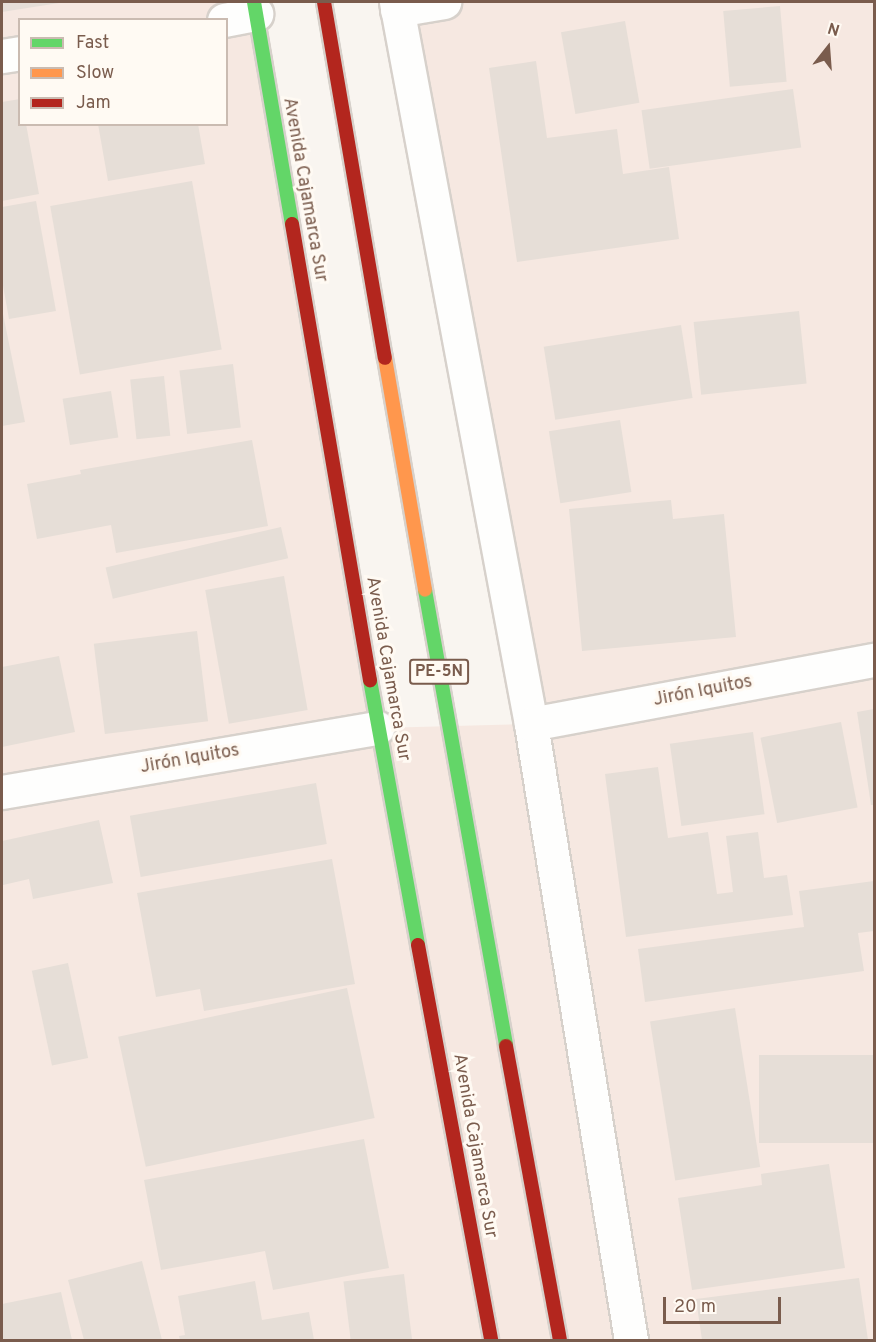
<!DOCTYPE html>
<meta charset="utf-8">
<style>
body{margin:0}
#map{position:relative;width:876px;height:1342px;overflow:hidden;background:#f9f5f0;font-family:Overpass,sans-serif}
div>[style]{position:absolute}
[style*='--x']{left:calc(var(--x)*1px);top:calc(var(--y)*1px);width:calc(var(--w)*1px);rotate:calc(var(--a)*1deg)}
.commercial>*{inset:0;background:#f6e8e1}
.building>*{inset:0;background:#e6ded7;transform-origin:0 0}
.roads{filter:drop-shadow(2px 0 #d7d1cb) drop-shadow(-2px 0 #d7d1cb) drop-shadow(0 2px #d7d1cb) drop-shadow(0 -2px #d7d1cb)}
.street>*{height:33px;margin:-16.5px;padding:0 16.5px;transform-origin:16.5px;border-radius:16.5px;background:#fefefd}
.fast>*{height:14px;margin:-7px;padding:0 7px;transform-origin:7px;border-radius:7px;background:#63d668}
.slow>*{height:14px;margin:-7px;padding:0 7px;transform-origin:7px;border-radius:7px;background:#ff974d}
.jam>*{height:14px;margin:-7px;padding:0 7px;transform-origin:7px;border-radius:7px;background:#b3261e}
span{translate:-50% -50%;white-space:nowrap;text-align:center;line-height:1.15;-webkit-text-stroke:6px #fffaf3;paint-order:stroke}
.shield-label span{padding:2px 4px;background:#fffaf3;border:2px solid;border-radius:4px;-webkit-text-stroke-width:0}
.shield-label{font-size:16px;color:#7a5c4d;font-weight:700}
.street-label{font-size:18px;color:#7a5c4d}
.frame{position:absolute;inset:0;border:3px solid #7a5c4d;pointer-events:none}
.legend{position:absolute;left:18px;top:18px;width:210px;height:108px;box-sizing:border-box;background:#fffaf3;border:2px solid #cabbb1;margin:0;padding:8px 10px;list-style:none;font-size:18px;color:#7a5c4d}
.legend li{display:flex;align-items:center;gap:12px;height:30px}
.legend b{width:30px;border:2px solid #cabbb1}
.north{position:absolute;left:798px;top:18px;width:60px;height:60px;-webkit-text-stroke:4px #fffaf3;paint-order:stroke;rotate:17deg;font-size:16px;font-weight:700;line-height:24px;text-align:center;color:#7a5c4d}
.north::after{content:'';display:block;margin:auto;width:21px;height:27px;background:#7a5c4d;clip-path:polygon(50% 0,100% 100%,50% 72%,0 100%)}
.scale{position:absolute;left:663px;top:1297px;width:118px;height:27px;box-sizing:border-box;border:3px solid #7a5c4d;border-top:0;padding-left:8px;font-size:18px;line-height:21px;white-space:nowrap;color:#7a5c4d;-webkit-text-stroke:4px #fffaf3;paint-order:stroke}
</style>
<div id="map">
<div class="commercial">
<div style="clip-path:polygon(evenodd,2px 2px,256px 2px,379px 728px,531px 724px,410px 2px,874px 2px,874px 1340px,2px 1340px,2px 2px,20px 20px,226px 20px,226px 124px,20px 124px,20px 20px)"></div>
</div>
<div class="building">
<div style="clip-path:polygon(2px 2px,59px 2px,59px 3px,2px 12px)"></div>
<div style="left:780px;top:6px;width:76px;height:57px;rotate:85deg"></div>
<div style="left:625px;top:21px;width:83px;height:65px;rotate:80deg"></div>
<div style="clip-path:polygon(536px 61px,547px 138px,617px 129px,623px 174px,669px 167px,679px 239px,517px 262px,489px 68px)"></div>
<div style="left:793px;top:89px;width:59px;height:153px;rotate:82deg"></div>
<div style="clip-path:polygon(20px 99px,20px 124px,26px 124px,39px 194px,2px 201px,2px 102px)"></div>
<div style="clip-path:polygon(98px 124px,198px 124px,205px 164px,108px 181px)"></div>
<div style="left:192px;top:181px;width:171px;height:144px;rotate:80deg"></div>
<div style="clip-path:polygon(36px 201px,56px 311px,9px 319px,2px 280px,2px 207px)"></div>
<div style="clip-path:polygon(2px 309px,25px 422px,2px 426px)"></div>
<div style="left:799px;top:311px;width:73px;height:106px;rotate:84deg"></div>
<div style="left:681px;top:325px;width:74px;height:139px;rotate:81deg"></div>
<div style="left:233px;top:364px;width:64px;height:54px;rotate:83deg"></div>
<div style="left:164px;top:376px;width:60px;height:34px;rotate:84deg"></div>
<div style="left:111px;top:391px;width:47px;height:49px;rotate:81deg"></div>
<div style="left:620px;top:420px;width:73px;height:72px;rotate:81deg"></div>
<div style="clip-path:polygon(252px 440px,268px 526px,116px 553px,111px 525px,37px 539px,27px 484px,81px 474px,80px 470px)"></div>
<div style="clip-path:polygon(671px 500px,673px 519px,724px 514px,736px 637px,582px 651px,569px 509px)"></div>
<div style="left:281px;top:527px;width:32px;height:180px;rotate:77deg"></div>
<div style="left:284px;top:576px;width:136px;height:80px;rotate:80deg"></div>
<div style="left:197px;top:631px;width:91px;height:104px;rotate:83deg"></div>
<div style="clip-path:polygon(59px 656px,75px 732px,2px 747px,2px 667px)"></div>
<div style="clip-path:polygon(874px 709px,874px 805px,871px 805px,857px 712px)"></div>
<div style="left:841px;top:722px;width:87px;height:82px;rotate:79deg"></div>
<div style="left:753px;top:732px;width:83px;height:84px;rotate:82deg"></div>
<div style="clip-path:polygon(658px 767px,668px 838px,708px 832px,717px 894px,733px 892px,726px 836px,758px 832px,764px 878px,787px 875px,793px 915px,626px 937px,605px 774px)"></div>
<div style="left:316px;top:783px;width:62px;height:189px;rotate:80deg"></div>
<div style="clip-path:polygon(99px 820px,113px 883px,33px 899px,29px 879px,3px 885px,2px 841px)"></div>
<div style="clip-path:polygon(332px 859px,355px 984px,204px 1011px,200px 989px,156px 997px,137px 893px)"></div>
<div style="clip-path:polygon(874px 881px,874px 931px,858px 933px,864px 971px,645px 1002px,638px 949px,804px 927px,799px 891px)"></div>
<div style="left:68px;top:963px;width:97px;height:37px;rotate:78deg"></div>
<div style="left:347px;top:988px;width:133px;height:234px;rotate:78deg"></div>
<div style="left:735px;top:1008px;width:161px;height:86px;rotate:81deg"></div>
<div style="left:874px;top:1055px;width:88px;height:115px;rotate:90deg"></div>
<div style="clip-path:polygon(364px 1139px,389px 1268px,273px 1290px,265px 1251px,161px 1270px,144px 1180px)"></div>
<div style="clip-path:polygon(829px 1164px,845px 1268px,692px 1290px,678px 1198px,762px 1185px,761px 1174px)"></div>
<div style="clip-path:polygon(142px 1261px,162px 1340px,84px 1340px,68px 1280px)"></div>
<div style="left:404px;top:1274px;width:66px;height:61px;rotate:83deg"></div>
<div style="clip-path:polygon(859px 1278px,868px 1340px,702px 1340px,696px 1299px)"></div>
<div style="clip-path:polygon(255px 1281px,262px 1320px,309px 1312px,314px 1340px,180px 1340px,179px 1336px,185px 1335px,178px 1296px)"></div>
<div style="clip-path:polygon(61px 1292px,72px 1340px,2px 1340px,2px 1304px)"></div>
</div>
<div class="roads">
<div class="street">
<div style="--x:396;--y:2;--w:735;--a:79.41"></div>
<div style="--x:531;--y:724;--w:624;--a:80.78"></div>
<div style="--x:397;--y:10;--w:48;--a:-9.7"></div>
<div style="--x:224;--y:20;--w:33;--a:-11"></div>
<div style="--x:2;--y:56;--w:18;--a:-9"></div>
<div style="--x:531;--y:724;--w:349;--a:-10.6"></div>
<div style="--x:2;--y:792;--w:381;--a:-9.7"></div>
</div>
<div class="fast">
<div style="--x:254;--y:2;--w:225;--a:80.3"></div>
<div style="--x:425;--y:590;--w:463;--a:79.9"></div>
<div style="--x:370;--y:680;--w:269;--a:79.7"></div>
</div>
<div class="slow">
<div style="--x:385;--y:358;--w:235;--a:80.2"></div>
</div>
<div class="jam">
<div style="--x:324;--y:2;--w:361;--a:80.3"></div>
<div style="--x:292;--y:224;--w:463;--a:80.3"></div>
<div style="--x:418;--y:945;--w:402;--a:79.5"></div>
<div style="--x:506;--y:1046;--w:299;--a:79.6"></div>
</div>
</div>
<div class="shield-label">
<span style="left:439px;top:672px">PE-5N</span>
</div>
<div class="street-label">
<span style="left:304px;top:190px;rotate:80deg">Avenida Cajamarca Sur</span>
<span style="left:387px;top:669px;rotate:80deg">Avenida Cajamarca Sur</span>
<span style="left:703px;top:692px;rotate:-11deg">Jirón Iquitos</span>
<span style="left:190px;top:760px;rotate:-10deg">Jirón Iquitos</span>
<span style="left:474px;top:1146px;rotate:80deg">Avenida Cajamarca Sur</span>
</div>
<div class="frame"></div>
<ul class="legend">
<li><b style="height:8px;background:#63d668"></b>Fast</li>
<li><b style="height:8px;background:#ff974d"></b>Slow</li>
<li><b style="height:8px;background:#b3261e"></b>Jam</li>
</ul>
<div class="north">N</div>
<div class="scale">20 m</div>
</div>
